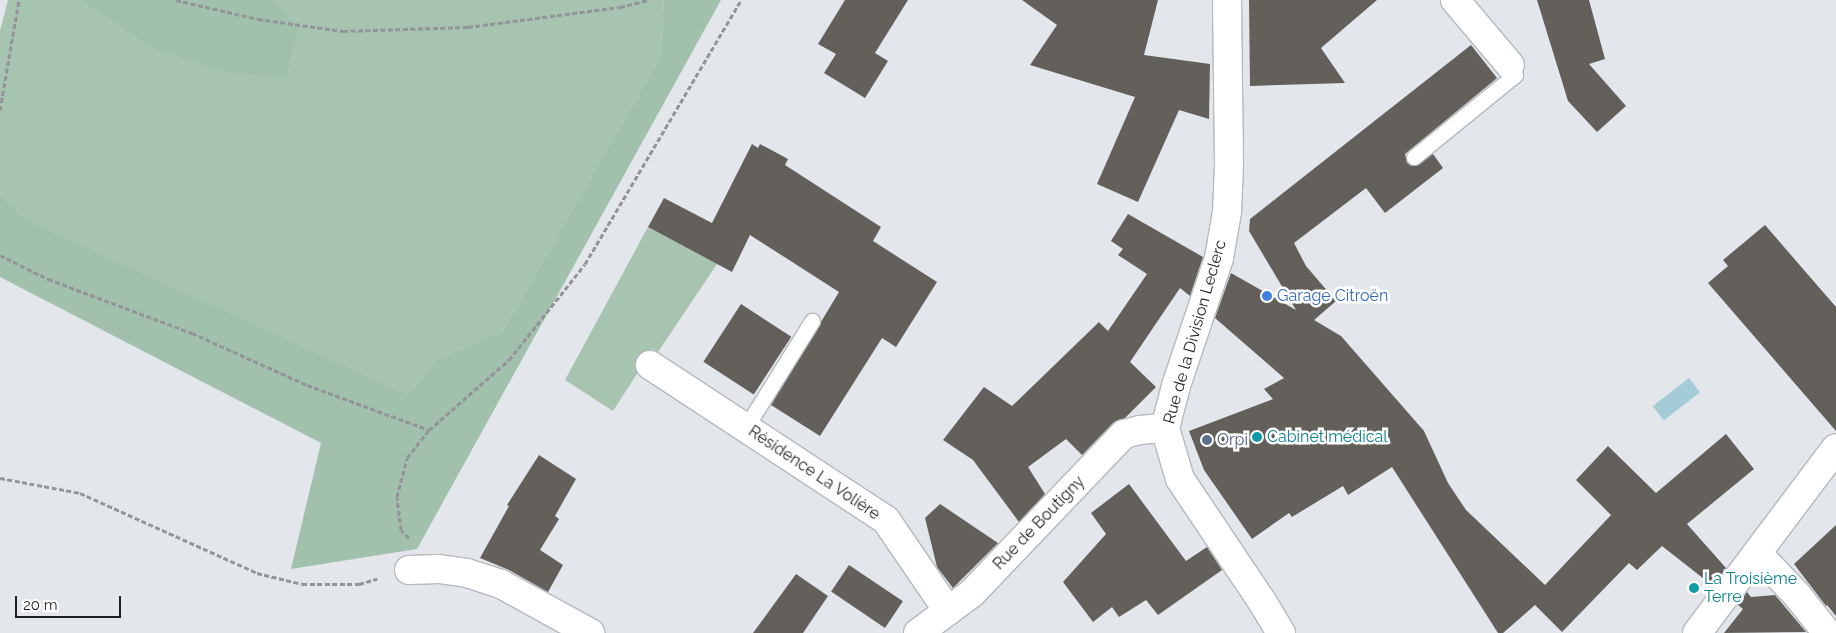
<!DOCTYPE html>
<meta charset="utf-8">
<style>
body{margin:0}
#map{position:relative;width:1836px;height:633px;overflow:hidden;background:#e3e6eb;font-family:Raleway,sans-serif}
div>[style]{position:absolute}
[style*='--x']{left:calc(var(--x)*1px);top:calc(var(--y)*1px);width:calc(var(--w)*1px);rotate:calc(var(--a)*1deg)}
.green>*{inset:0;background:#a6c4b0}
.forest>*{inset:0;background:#a2c1ac}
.water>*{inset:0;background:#a4ccd7;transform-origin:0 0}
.building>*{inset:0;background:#63605c;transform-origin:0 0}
.path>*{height:3px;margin-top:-1.5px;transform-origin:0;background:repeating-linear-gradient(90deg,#929497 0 5px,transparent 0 7.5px)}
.roads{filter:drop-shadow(1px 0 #b5b9bd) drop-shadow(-1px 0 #b5b9bd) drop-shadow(0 1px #b5b9bd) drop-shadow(0 -1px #b5b9bd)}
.lane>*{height:15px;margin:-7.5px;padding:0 7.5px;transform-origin:7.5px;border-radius:7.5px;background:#fff}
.street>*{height:28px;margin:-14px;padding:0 14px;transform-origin:14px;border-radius:14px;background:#fff}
.secondary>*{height:28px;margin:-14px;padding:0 14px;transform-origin:14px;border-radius:14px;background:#fff}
.dots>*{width:14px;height:14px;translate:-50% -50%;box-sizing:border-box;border:2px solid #fff;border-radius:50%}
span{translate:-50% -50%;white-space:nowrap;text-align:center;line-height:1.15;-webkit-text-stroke:5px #fff;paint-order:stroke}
.shop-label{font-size:16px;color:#366cbe}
.left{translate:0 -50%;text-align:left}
.street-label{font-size:16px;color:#1f2022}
.culture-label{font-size:16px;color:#0d838f}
.service-label{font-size:16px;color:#4e5e75}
.scale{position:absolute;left:15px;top:596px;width:106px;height:22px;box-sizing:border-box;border:2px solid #1f2022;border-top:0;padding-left:6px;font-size:15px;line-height:18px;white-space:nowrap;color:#1f2022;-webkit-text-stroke:4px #fff;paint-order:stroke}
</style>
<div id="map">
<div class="green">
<div style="clip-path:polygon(8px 0,78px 0,145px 45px,287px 78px,300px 27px,276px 0,664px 0,660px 57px,503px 330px,437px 359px,408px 394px,25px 220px,0 194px,0 31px)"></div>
<div style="clip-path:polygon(648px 227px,717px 264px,658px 352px,653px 349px,613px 411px,565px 380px)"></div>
</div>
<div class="forest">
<div style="clip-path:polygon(78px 0,276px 0,300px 27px,287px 78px,230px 73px,145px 45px)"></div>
<div style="clip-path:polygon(664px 0,721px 0,417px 549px,291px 569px,321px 443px,0 277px,0 194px,26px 220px,408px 394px,437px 359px,503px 330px,660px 57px)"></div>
</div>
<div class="water">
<div style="left:1689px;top:378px;width:18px;height:46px;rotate:52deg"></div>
</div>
<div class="building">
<div style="clip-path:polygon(845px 0,908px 0,875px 53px,888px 61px,865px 98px,824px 73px,836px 54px,818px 44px)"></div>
<div style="clip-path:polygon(1022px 0,1158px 0,1144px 55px,1210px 64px,1209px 119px,1179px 110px,1138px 202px,1097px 184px,1135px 97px,1030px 65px,1057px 25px)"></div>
<div style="clip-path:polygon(1249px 0,1377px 0,1321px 48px,1345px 83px,1250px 86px)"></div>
<div style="clip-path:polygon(1537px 0,1589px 0,1605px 59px,1589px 64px,1626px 106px,1597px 132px,1568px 101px)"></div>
<div style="clip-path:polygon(1471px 45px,1497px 78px,1405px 154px,1407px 163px,1415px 166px,1433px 154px,1443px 168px,1385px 213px,1366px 188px,1294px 243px,1306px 266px,1336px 301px,1314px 320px,1341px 336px,1424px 431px,1448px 483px,1466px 510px,1545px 585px,1611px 515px,1576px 480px,1608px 446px,1656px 493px,1726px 434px,1754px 469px,1687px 524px,1726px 568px,1713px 586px,1662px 546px,1637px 570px,1629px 563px,1562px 632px,1535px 605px,1503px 633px,1498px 633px,1392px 467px,1348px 495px,1343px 486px,1292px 517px,1289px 513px,1252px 539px,1204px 470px,1189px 431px,1273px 399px,1264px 389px,1284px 378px,1215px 318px,1231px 273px,1296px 310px,1249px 231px,1250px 219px)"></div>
<div style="clip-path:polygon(752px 144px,758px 148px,760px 144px,788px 159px,785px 165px,881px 227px,873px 241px,937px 282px,896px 347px,882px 338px,820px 436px,771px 405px,839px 292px,750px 235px,732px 272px,648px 227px,664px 198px,712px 223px)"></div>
<div style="clip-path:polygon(1128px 214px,1203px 257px,1190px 296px,1180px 288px,1130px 362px,1156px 387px,1125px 418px,1113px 423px,1082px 455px,1066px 439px,1028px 467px,1045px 494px,1019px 522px,973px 460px,943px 440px,984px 387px,1012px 406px,1099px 322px,1108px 331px,1147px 274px,1118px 255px,1123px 249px,1111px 241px)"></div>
<div style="clip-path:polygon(1765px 225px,1836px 307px,1836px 431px,1708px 283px,1728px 266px,1723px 260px)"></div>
<div style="left:741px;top:304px;width:60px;height:69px;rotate:33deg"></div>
<div style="clip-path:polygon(539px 455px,576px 479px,555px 516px,559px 519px,540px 550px,563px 565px,548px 592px,509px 570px,480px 558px,509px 506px,507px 505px)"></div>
<div style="clip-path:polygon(1129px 484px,1186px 561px,1207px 547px,1222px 570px,1158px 615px,1146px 600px,1119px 617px,1112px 607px,1093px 622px,1063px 582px,1106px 534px,1091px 513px)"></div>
<div style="clip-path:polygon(940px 504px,998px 543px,953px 588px,937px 567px,925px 518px)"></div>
<div style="clip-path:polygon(1836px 525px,1836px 616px,1827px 605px,1826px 606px,1794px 564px)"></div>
<div style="left:849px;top:565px;width:65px;height:32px;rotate:34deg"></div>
<div style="clip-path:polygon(796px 574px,828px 596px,803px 633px,753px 633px)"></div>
<div style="clip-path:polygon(1747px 592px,1751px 597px,1775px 595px,1806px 632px,1724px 633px,1743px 609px,1738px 605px)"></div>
</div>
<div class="path">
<div style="--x:176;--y:0;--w:84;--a:13"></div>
<div style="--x:258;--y:19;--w:86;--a:8"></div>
<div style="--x:343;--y:31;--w:125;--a:-1.8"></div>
<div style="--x:468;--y:27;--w:153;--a:-7.5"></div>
<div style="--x:620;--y:7;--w:29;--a:-14"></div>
<div style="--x:0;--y:110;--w:112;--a:-80.2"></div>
<div style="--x:0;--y:255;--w:54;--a:26.6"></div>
<div style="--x:48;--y:279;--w:154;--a:20.6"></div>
<div style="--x:192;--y:333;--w:126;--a:24.3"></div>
<div style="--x:307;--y:385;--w:130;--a:20.2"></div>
<div style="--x:429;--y:430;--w:106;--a:-41.2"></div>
<div style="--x:509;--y:360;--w:122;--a:-51.6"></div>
<div style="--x:585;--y:264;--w:307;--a:-59.4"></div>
<div style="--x:0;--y:478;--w:81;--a:10.6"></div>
<div style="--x:80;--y:493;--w:194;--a:24.3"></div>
<div style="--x:257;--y:573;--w:46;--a:13.7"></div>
<div style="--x:302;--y:584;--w:57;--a:0"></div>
<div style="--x:359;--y:584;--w:19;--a:-16"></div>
<div style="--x:409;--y:538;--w:11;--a:-135"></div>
<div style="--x:401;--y:530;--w:33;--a:-97"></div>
<div style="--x:397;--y:497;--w:40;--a:-75.6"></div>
<div style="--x:407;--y:458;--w:36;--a:-52"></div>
</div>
<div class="roads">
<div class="lane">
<div style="--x:1414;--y:157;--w:130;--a:-39.1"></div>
<div style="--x:1515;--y:75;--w:11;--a:-117"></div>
<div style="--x:746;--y:427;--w:125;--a:-58.1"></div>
</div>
<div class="street">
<div style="--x:1455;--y:0;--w:85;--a:49.8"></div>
<div style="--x:650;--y:365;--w:282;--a:33.3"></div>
<div style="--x:886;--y:520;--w:110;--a:55.7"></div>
<div style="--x:1757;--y:553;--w:58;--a:46.4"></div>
<div style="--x:1797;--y:595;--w:48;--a:51.7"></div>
<div style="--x:409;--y:570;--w:30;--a:-2"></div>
<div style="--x:439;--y:569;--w:28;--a:8"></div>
<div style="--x:467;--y:573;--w:36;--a:18"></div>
<div style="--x:501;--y:584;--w:102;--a:28.8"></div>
<div style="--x:918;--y:633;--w:67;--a:-36.5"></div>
<div style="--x:972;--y:593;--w:220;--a:-46.3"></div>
<div style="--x:1124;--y:434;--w:16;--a:-14"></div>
<div style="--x:1140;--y:430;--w:25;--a:-5"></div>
</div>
<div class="secondary">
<div style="--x:1227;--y:0;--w:165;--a:89.3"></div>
<div style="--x:1229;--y:165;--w:47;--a:92.4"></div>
<div style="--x:1227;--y:212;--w:47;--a:99.9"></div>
<div style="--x:1219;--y:258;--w:135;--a:108.6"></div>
<div style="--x:1176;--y:386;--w:43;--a:104.7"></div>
<div style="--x:1165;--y:428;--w:53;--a:73.6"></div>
<div style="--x:1180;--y:479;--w:149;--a:56.2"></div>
<div style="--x:1263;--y:603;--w:35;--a:59"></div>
<div style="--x:1697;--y:633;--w:231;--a:-53.1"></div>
</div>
</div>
<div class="dots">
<div style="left:1267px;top:296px;background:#3f7fe0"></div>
<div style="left:1257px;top:437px;background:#0f9aa8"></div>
<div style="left:1207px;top:440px;background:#5c6f8a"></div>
<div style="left:1694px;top:588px;background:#0f9aa8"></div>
</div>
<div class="shop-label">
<span class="left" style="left:1277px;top:296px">Garage Citroën</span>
</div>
<div class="street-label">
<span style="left:1195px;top:332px;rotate:-74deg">Rue de la Division Leclerc</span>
<span style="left:814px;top:473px;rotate:34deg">Résidence La Volière</span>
<span style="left:1039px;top:523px;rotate:-46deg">Rue de Boutigny</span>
</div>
<div class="culture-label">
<span class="left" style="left:1267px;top:437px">Cabinet médical</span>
<span class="left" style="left:1704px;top:588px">La Troisième<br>Terre</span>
</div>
<div class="service-label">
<span class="left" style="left:1217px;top:440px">Orpi</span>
</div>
<div class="scale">20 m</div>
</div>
